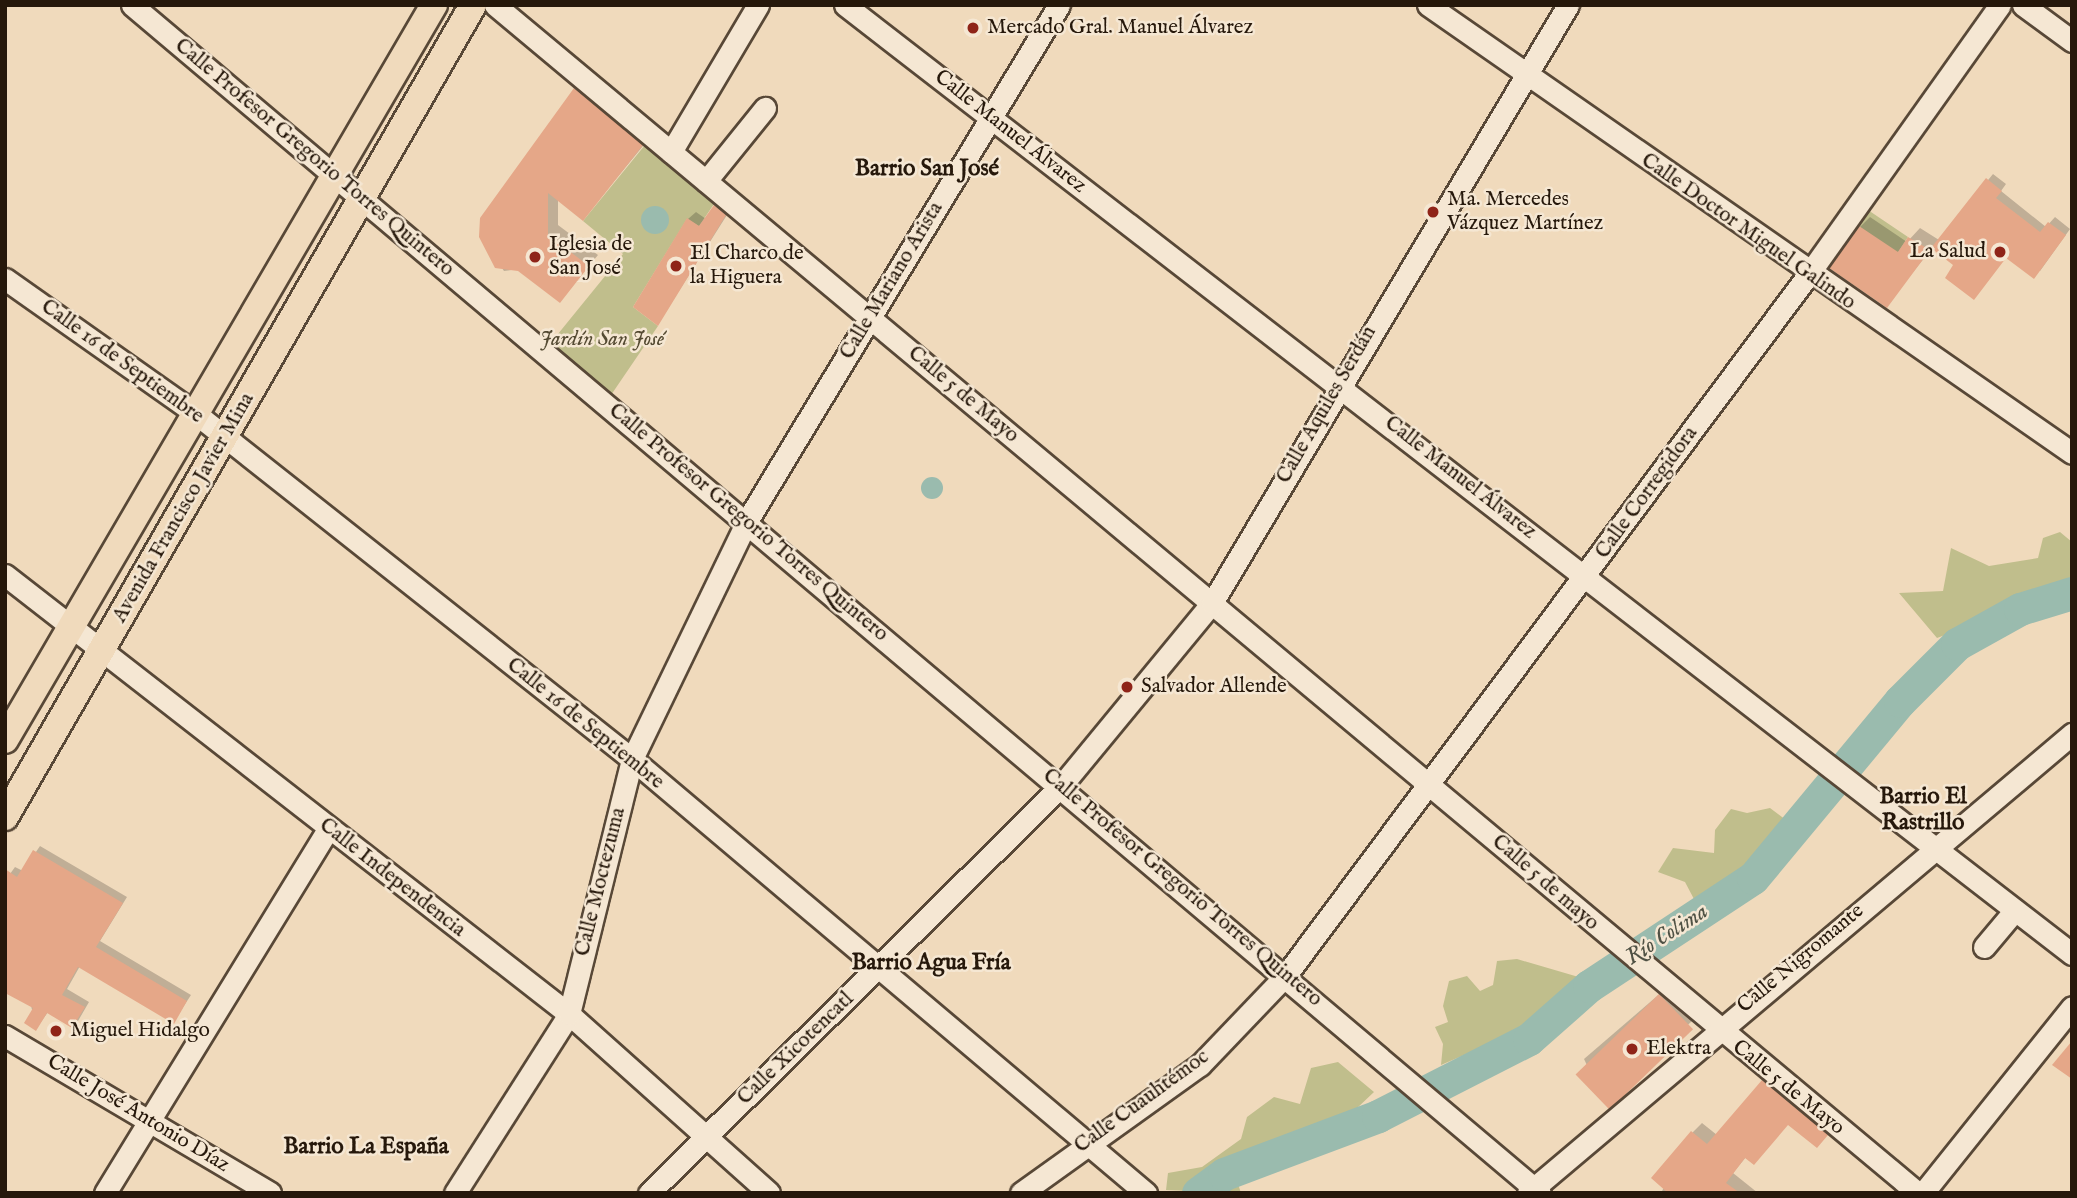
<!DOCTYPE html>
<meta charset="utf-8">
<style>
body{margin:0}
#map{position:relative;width:2077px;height:1198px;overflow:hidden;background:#f0dabc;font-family:"IM FELL English",serif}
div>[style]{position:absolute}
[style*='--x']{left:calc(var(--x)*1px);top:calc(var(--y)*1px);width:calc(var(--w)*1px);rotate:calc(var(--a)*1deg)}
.green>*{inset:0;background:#c0be8c}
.water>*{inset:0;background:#9abbae}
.round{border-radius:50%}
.shadow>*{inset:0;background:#0003}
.river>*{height:33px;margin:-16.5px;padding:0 16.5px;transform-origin:16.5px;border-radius:16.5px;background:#9abbae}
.building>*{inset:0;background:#e5a788;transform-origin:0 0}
.roads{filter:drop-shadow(2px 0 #584837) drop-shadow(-2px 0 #584837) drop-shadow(0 2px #584837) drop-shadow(0 -2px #584837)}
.minor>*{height:21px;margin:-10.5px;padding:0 10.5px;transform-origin:10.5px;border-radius:10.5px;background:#f5e7d3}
.major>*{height:26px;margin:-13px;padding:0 13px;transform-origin:13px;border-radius:13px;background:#f0dabc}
.dots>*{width:19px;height:19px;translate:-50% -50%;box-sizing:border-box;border:4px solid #f5e7d3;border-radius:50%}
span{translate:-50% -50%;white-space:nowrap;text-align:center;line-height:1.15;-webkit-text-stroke:5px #f5e7d3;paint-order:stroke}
.poi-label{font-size:21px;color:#26180b}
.left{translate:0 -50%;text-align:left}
.right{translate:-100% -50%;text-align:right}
.street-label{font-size:21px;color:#26180b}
.park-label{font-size:21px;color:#544a32;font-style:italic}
.neighbourhood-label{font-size:23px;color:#26180b;font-weight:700}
.water-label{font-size:23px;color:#4f5144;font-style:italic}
.frame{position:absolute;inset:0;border:7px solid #26180b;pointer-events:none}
</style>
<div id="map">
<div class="green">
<div style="clip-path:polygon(evenodd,645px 145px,714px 204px,699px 226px,687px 219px,633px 307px,658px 326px,609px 398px,549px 345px,623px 254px,583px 221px,645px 145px,644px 212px,668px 222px,648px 232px,644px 212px)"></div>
<div style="clip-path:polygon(1868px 210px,1908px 237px,1886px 270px,1877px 239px,1857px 225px)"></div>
<div style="clip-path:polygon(2060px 532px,2072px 542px,2072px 587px,1937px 638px,1899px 593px,1943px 591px,1951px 548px,1989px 566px,2038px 558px,2043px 538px)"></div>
<div style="clip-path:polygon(1770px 808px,1786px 820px,1749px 871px,1695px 901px,1685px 882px,1658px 872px,1673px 848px,1714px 853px,1715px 830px,1731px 809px,1747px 813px)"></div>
<div style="clip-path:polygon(1517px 959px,1582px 978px,1517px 1032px,1441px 1065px,1443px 1044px,1435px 1027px,1448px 1022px,1443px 1006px,1449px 981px,1467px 976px,1480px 991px,1493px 985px,1497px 961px)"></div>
<div style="clip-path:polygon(1338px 1062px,1374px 1092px,1317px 1146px,1274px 1149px,1261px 1169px,1236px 1178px,1241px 1193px,1166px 1190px,1168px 1173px,1202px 1167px,1241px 1139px,1247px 1117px,1274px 1097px,1300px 1104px,1311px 1068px)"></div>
</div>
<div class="water">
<div class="round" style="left:641px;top:206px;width:28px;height:28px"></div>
<div class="round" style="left:921px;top:477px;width:22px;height:22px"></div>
</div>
<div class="shadow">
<div style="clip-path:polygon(586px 80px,652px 135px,583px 219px,558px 198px,558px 225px,598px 255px,560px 301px,518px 269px,504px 271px,481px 237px)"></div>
<div style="clip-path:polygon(1993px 174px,2006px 184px,2001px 191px,2046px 227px,2055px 217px,2070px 229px,2040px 271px,2007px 256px,1956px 265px,1933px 247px,1886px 306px,1860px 227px,1870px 217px,1907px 242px,1920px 228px,1939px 240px)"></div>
<div style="clip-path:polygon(722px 199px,732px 207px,658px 324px,688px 219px,696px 212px,706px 219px)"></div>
<div style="clip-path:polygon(40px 846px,127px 897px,100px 941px,191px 995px,174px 1021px,80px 966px,67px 989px,89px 1002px,78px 1021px,72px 1026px,48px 1012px,36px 1029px,5px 881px,15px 867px,23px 871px)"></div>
<div style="clip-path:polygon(1670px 985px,1702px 1012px,1604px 1101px,1584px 1059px)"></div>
<div style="clip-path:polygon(1772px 1072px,1835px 1124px,1826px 1136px,1788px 1124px,1746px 1157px,1733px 1173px,1758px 1193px,1661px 1193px,1693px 1132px,1702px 1123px,1717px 1135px)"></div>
</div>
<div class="river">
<div style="--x:1198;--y:1193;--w:32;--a:-36"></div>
<div style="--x:1224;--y:1174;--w:165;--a:-20.6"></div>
<div style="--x:1378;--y:1116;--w:169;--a:-27"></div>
<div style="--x:1529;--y:1039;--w:80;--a:-41.5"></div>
<div style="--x:1589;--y:986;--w:196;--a:-33.4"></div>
<div style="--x:1753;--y:878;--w:230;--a:-50.3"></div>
<div style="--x:1900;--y:701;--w:81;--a:-45"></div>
<div style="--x:1957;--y:644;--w:72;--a:-29.1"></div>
<div style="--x:2020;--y:609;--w:54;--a:-17.1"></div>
</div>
<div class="building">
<div style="clip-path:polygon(574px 88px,643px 145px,583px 221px,548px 193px,548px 235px,589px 266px,560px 303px,518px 271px,495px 268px,479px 237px,480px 218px)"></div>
<div style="clip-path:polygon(1986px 178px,2002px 191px,1996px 198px,2040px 232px,2048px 222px,2066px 235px,2034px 279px,2006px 258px,1974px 300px,1945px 278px,1953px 265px,1931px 248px)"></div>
<div style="clip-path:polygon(714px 205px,726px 215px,658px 326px,633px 307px,687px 218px,699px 226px)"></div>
<div style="clip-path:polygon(1859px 226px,1898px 252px,1908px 237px,1930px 250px,1887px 308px,1829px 268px)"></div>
<div style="clip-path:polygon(33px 850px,123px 903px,96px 947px,187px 1001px,174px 1024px,78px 967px,62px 995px,85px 1007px,72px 1028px,47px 1013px,36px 1031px,24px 1023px,33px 1008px,5px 993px,5px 869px,17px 877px)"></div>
<div style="left:1659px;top:994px;width:49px;height:116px;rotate:46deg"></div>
<div style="clip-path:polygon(2072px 1041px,2072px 1079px,2052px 1065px)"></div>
<div style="clip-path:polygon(1762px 1080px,1828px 1135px,1817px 1148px,1788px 1125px,1754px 1165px,1745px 1158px,1726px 1183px,1740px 1193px,1668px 1193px,1651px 1178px,1691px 1131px,1707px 1144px)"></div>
</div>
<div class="roads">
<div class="minor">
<div style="--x:132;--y:5;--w:1842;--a:40.16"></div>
<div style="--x:495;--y:5;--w:1854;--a:39.86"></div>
<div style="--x:845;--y:5;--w:1551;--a:37.72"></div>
<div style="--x:1428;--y:5;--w:784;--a:34.82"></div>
<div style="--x:2023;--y:5;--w:61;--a:36.3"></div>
<div style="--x:671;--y:152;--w:171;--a:-59.4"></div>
<div style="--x:706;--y:181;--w:94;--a:-51.1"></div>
<div style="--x:5;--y:279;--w:232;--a:35.2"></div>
<div style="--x:195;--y:413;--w:557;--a:38.37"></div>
<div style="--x:632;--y:759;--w:673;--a:40.18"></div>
<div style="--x:5;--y:575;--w:715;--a:37.9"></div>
<div style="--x:569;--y:1014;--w:268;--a:41.8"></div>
<div style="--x:1984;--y:947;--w:48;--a:-50"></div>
<div style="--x:5;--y:1036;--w:308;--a:30.6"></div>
<div style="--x:105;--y:1193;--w:427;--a:-58.5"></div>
<div style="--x:455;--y:1193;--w:212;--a:-57.5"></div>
<div style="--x:569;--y:1014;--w:263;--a:-76.1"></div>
<div style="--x:632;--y:759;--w:264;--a:-64.2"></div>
<div style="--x:747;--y:521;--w:603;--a:-58.84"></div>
<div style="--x:649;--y:1193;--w:579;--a:-44.65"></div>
<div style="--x:1061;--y:786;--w:237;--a:-50.5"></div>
<div style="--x:1212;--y:603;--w:696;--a:-59.23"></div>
<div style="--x:1021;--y:1193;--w:220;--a:-35.6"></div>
<div style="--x:1200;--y:1065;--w:124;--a:-46.3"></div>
<div style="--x:1286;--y:975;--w:873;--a:-53.29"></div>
<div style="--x:1808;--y:275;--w:331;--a:-54.6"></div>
<div style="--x:1528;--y:1193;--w:712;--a:-40.16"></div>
<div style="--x:1923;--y:1193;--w:238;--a:-51.3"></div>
</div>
<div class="major">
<div style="--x:5;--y:740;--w:851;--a:-59.73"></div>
<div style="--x:5;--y:817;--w:937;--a:-60.04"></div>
</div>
</div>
<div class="dots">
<div style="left:973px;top:28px;background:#8f2418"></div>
<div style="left:1433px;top:212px;background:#8f2418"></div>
<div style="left:2000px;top:252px;background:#8f2418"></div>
<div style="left:535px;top:257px;background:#8f2418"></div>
<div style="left:676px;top:266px;background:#8f2418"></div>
<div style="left:1127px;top:687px;background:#8f2418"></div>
<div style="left:56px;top:1031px;background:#8f2418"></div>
<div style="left:1632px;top:1049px;background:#8f2418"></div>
</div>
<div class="poi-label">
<span class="left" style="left:987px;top:28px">Mercado Gral. Manuel Álvarez</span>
<span class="left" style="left:1447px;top:212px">Ma. Mercedes<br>Vázquez Martínez</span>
<span class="left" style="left:549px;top:257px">Iglesia de<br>San José</span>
<span class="right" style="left:1986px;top:252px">La Salud</span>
<span class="left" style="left:690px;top:266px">El Charco de<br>la Higuera</span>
<span class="left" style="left:1141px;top:687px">Salvador Allende</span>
<span class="left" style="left:70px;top:1031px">Miguel Hidalgo</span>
<span class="left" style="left:1646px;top:1049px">Elektra</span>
</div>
<div class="street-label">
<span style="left:1010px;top:132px;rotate:38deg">Calle Manuel Álvarez</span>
<span style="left:314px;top:158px;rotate:40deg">Calle Profesor Gregorio Torres Quintero</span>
<span style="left:1748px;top:232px;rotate:35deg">Calle Doctor Miguel Galindo</span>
<span style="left:892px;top:281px;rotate:-59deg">Calle Mariano Arista</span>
<span style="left:122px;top:362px;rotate:36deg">Calle 16 de Septiembre</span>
<span style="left:963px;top:395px;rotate:40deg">Calle 5 de Mayo</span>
<span style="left:1327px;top:405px;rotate:-60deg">Calle Aquiles Serdán</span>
<span style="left:1460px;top:478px;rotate:38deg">Calle Manuel Álvarez</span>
<span style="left:1647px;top:493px;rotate:-54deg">Calle Corregidora</span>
<span style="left:184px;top:508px;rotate:-60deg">Avenida Francisco Javier Mina</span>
<span style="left:748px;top:523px;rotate:40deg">Calle Profesor Gregorio Torres Quintero</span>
<span style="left:585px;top:724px;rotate:39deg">Calle 16 de Septiembre</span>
<span style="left:392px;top:878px;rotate:38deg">Calle Independencia</span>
<span style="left:601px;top:882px;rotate:-76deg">Calle Moctezuma</span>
<span style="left:1545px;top:883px;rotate:41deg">Calle 5 de mayo</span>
<span style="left:1182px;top:888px;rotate:40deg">Calle Profesor Gregorio Torres Quintero</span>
<span style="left:1801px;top:959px;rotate:-40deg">Calle Nigromante</span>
<span style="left:796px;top:1049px;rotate:-44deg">Calle Xicotencatl</span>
<span style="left:1788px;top:1088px;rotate:39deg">Calle 5 de Mayo</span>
<span style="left:1142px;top:1102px;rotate:-36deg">Calle Cuauhtémoc</span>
<span style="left:138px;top:1114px;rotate:31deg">Calle José Antonio Díaz</span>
</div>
<div class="park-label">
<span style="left:602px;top:340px">Jardín San José</span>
</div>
<div class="neighbourhood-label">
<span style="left:927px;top:169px">Barrio San José</span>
<span style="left:1923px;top:810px">Barrio El<br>Rastrillo</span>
<span style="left:931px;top:963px">Barrio Agua Fría</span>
<span style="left:366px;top:1147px">Barrio La España</span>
</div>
<div class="water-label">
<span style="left:1667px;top:935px;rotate:-33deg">Río Colima</span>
</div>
<div class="frame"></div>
</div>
